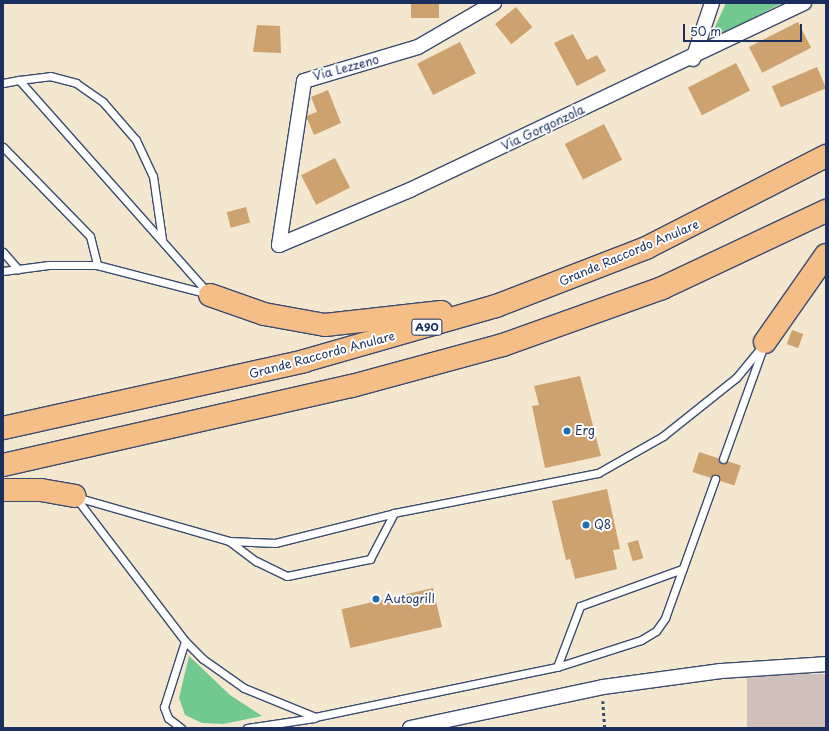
<!DOCTYPE html>
<style>
body{margin:0}
#map{position:relative;width:829px;height:731px;overflow:hidden;background:#f3e7d0;font-family:"Playpen Sans",sans-serif}
div>[style]{position:absolute}
[style*='--x']{left:calc(var(--x)*1px);top:calc(var(--y)*1px);width:calc(var(--w)*1px);rotate:calc(var(--a)*1deg)}
.industrial>*{inset:0;background:#d0c0bc;transform-origin:0 0}
.green>*{inset:0;background:#71c98f}
.building>*{inset:0;background:#cda26e;transform-origin:0 0}
.path>*{height:2.5px;margin-top:-1.25px;transform-origin:0;background:repeating-linear-gradient(90deg,#3b4b6f 0 3px,transparent 0 6px)}
.roads{filter:drop-shadow(1px 0 #3b4b6f) drop-shadow(-1px 0 #3b4b6f) drop-shadow(0 1px #3b4b6f) drop-shadow(0 -1px #3b4b6f)}
.service>*{height:7px;margin:-3.5px;padding:0 3.5px;transform-origin:3.5px;border-radius:3.5px;background:#fff}
.minor>*{height:14px;margin:-7px;padding:0 7px;transform-origin:7px;border-radius:7px;background:#fff}
.motorway>*{height:22px;margin:-11px;padding:0 11px;transform-origin:11px;border-radius:11px;background:#f6be87}
.dots>*{width:11px;height:11px;translate:-50% -50%;box-sizing:border-box;border:2px solid #fff;border-radius:50%}
span{translate:-50% -50%;white-space:nowrap;text-align:center;line-height:1.15;-webkit-text-stroke:4px #fff;paint-order:stroke}
.shield-label span{padding:1px 3px;background:#fff;border:1px solid;border-radius:3px;-webkit-text-stroke-width:0}
.shield-label{font-size:11px;color:#1b2f5e;font-weight:700}
.street-label{font-size:12px;color:#1b2f5e}
.poi-label{font-size:12px;color:#1b2f5e}
.left{translate:0 -50%;text-align:left}
.frame{position:absolute;inset:0;border:4px solid #1b2f5e;pointer-events:none}
.scale{position:absolute;left:683px;top:24px;width:119px;height:18px;box-sizing:border-box;border:2px solid #1b2f5e;border-top:0;padding-left:5px;font-size:12px;line-height:14px;white-space:nowrap;color:#1b2f5e;-webkit-text-stroke:3px #fff;paint-order:stroke}
</style>
<div id="map">
<div class="industrial">
<div style="left:826px;top:674px;width:54px;height:79px;rotate:90deg"></div>
</div>
<div class="green">
<div style="clip-path:polygon(726px 3px,782px 3px,708px 42px)"></div>
<div style="clip-path:polygon(189px 656px,230px 695px,262px 716px,223px 724px,202px 723px,185px 715px,179px 698px)"></div>
</div>
<div class="building">
<div style="left:411px;top:3px;width:28px;height:15px"></div>
<div style="left:516px;top:7px;width:26px;height:27px;rotate:51deg"></div>
<div style="left:798px;top:22px;width:29px;height:55px;rotate:63deg"></div>
<div style="clip-path:polygon(257px 25px,280px 26px,281px 53px,253px 52px)"></div>
<div style="clip-path:polygon(573px 34px,587px 60px,597px 55px,606px 71px,577px 86px,554px 43px)"></div>
<div style="left:460px;top:42px;width:35px;height:48px;rotate:63deg"></div>
<div style="left:736px;top:63px;width:31px;height:54px;rotate:63deg"></div>
<div style="left:817px;top:67px;width:23px;height:49px;rotate:67deg"></div>
<div style="clip-path:polygon(328px 90px,341px 123px,314px 135px,306px 116px,317px 112px,311px 97px)"></div>
<div style="left:604px;top:124px;width:40px;height:44px;rotate:63deg"></div>
<div style="left:335px;top:158px;width:33px;height:38px;rotate:63deg"></div>
<div style="left:246px;top:207px;width:16px;height:20px;rotate:75deg"></div>
<div style="left:792px;top:330px;width:12px;height:15px;rotate:20deg"></div>
<div style="clip-path:polygon(580px 376px,601px 456px,545px 468px,532px 406px,539px 405px,534px 386px)"></div>
<div style="left:699px;top:452px;width:44px;height:21px;rotate:18deg"></div>
<div style="clip-path:polygon(607px 489px,620px 549px,613px 550px,617px 569px,575px 579px,570px 559px,566px 560px,552px 501px)"></div>
<div style="left:638px;top:540px;width:19px;height:11px;rotate:74deg"></div>
<div style="left:433px;top:588px;width:40px;height:94px;rotate:77deg"></div>
</div>
<div class="path">
<div style="--x:603;--y:701;--w:27;--a:86"></div>
</div>
<div class="roads">
<div class="service">
<div style="--x:19;--y:80;--w:31;--a:-7"></div>
<div style="--x:50;--y:76;--w:27;--a:15"></div>
<div style="--x:76;--y:83;--w:33;--a:35"></div>
<div style="--x:103;--y:102;--w:50;--a:49"></div>
<div style="--x:136;--y:140;--w:40;--a:65"></div>
<div style="--x:153;--y:176;--w:64;--a:81.9"></div>
<div style="--x:3;--y:83;--w:16;--a:-11"></div>
<div style="--x:19;--y:80;--w:285;--a:48.4"></div>
<div style="--x:3;--y:147;--w:124;--a:45.7"></div>
<div style="--x:90;--y:236;--w:30;--a:76"></div>
<div style="--x:3;--y:252;--w:23;--a:49"></div>
<div style="--x:3;--y:271;--w:46;--a:-7.4"></div>
<div style="--x:49;--y:265;--w:48;--a:0"></div>
<div style="--x:97;--y:265;--w:115;--a:14.6"></div>
<div style="--x:723;--y:459;--w:118;--a:-70.2"></div>
<div style="--x:76;--y:497;--w:159;--a:16"></div>
<div style="--x:229;--y:541;--w:46;--a:2.5"></div>
<div style="--x:275;--y:543;--w:123;--a:-14.1"></div>
<div style="--x:394;--y:513;--w:208;--a:-11.1"></div>
<div style="--x:598;--y:473;--w:75;--a:-29.6"></div>
<div style="--x:663;--y:436;--w:93;--a:-38.5"></div>
<div style="--x:736;--y:378;--w:44;--a:-50.5"></div>
<div style="--x:76;--y:498;--w:180;--a:52.7"></div>
<div style="--x:185;--y:641;--w:25;--a:45"></div>
<div style="--x:203;--y:659;--w:50;--a:35.3"></div>
<div style="--x:244;--y:688;--w:77;--a:22.2"></div>
<div style="--x:315;--y:717;--w:247;--a:-11.7"></div>
<div style="--x:557;--y:667;--w:88;--a:-17.8"></div>
<div style="--x:641;--y:640;--w:17;--a:-31"></div>
<div style="--x:656;--y:631;--w:16;--a:-55"></div>
<div style="--x:665;--y:618;--w:148;--a:-70.2"></div>
<div style="--x:229;--y:541;--w:34;--a:37"></div>
<div style="--x:256;--y:561;--w:34;--a:26"></div>
<div style="--x:287;--y:576;--w:85;--a:-11.6"></div>
<div style="--x:370;--y:559;--w:52;--a:-62.4"></div>
<div style="--x:557;--y:667;--w:65;--a:-69.3"></div>
<div style="--x:580;--y:606;--w:109;--a:-19.9"></div>
<div style="--x:181;--y:728;--w:16;--a:-142"></div>
<div style="--x:168;--y:718;--w:12;--a:-110"></div>
<div style="--x:164;--y:707;--w:69;--a:-72.3"></div>
<div style="--x:247;--y:728;--w:68;--a:-8.5"></div>
</div>
<div class="minor">
<div style="--x:693;--y:59;--w:59;--a:-71.3"></div>
<div style="--x:279;--y:245;--w:144;--a:-22.8"></div>
<div style="--x:412;--y:189;--w:434;--a:-25.4"></div>
<div style="--x:279;--y:245;--w:166;--a:-81.3"></div>
<div style="--x:304;--y:81;--w:119;--a:-16.6"></div>
<div style="--x:418;--y:47;--w:88;--a:-30.1"></div>
<div style="--x:410;--y:728;--w:197;--a:-12"></div>
<div style="--x:603;--y:687;--w:119;--a:-7.7"></div>
<div style="--x:721;--y:671;--w:105;--a:-3.8"></div>
</div>
<div class="motorway">
<div style="--x:210;--y:295;--w:57;--a:19.4"></div>
<div style="--x:264;--y:314;--w:62;--a:10.2"></div>
<div style="--x:325;--y:325;--w:117;--a:-6.4"></div>
<div style="--x:765;--y:342;--w:106;--a:-55"></div>
<div style="--x:3;--y:428;--w:308;--a:-12.5"></div>
<div style="--x:304;--y:361;--w:200;--a:-16"></div>
<div style="--x:496;--y:306;--w:161;--a:-21.1"></div>
<div style="--x:646;--y:248;--w:202;--a:-27.1"></div>
<div style="--x:3;--y:465;--w:358;--a:-12.8"></div>
<div style="--x:352;--y:386;--w:156;--a:-15.2"></div>
<div style="--x:503;--y:345;--w:169;--a:-19.7"></div>
<div style="--x:662;--y:288;--w:181;--a:-25.2"></div>
<div style="--x:3;--y:490;--w:38;--a:0"></div>
<div style="--x:41;--y:490;--w:34;--a:10"></div>
</div>
</div>
<div class="dots">
<div style="left:567px;top:431px;background:#1f6fb2"></div>
<div style="left:586px;top:525px;background:#1f6fb2"></div>
<div style="left:376px;top:599px;background:#1f6fb2"></div>
</div>
<div class="shield-label">
<span style="left:427px;top:327px">A90</span>
</div>
<div class="street-label">
<span style="left:346px;top:68px;rotate:-15deg">Via Lezzeno</span>
<span style="left:543px;top:128px;rotate:-25deg">Via Gorgonzola</span>
<span style="left:629px;top:253px;rotate:-23deg">Grande Raccordo Anulare</span>
<span style="left:322px;top:355px;rotate:-15deg">Grande Raccordo Anulare</span>
</div>
<div class="poi-label">
<span class="left" style="left:575px;top:431px">Erg</span>
<span class="left" style="left:594px;top:525px">Q8</span>
<span class="left" style="left:384px;top:599px">Autogrill</span>
</div>
<div class="frame"></div>
<div class="scale">50 m</div>
</div>
